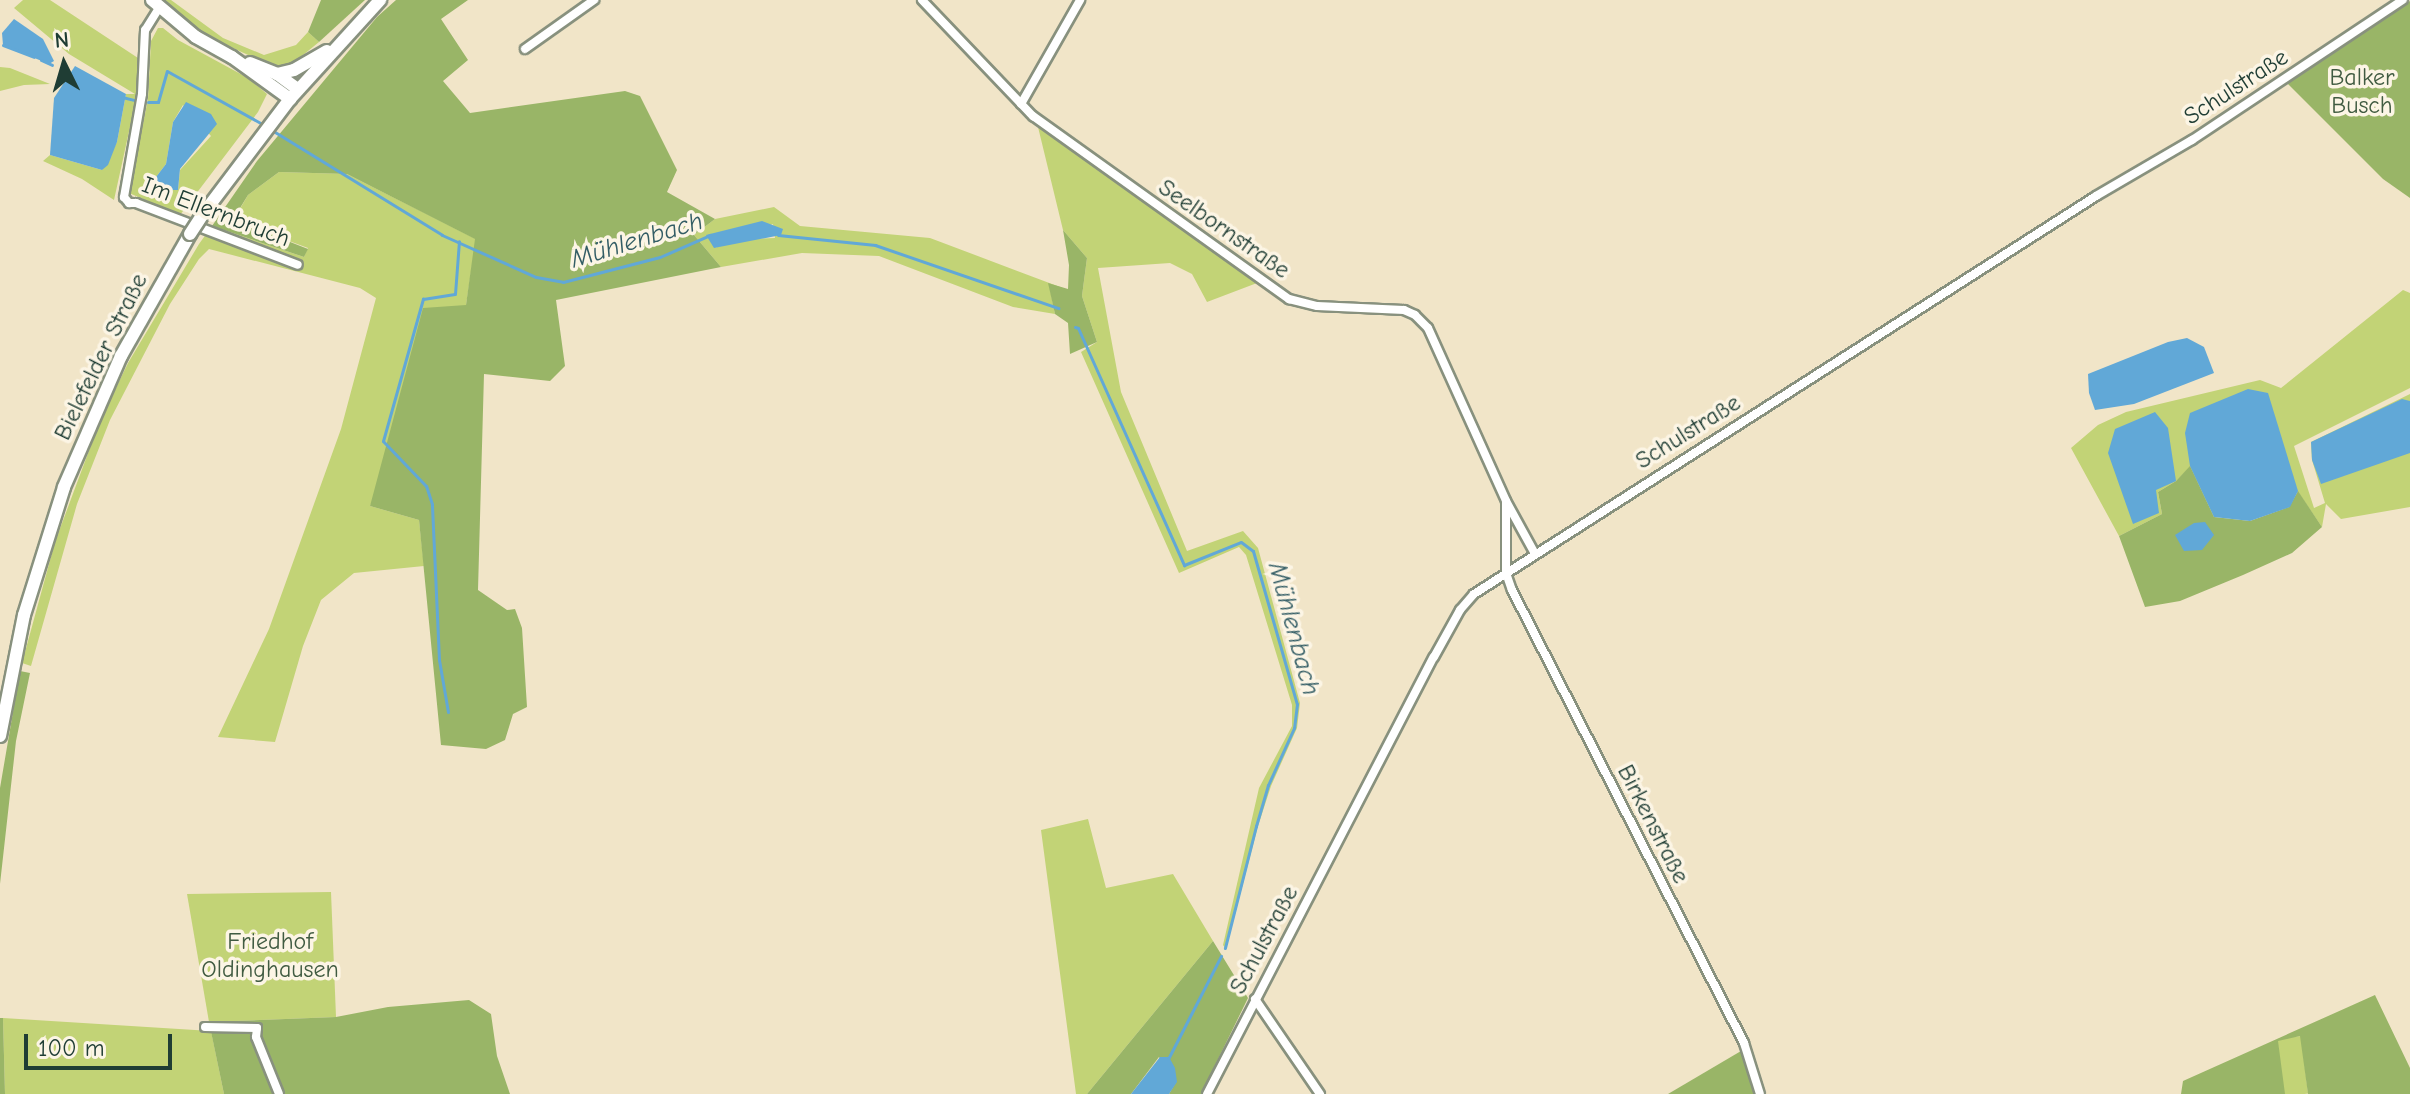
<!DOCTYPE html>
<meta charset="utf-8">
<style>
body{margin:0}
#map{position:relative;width:2410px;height:1094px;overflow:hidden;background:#f1e5c8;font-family:"Comic Neue",sans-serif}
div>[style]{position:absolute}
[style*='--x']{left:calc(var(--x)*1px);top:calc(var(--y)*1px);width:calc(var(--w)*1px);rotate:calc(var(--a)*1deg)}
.green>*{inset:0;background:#c2d376;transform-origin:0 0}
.forest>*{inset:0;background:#99b567}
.water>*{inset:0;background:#61a8d7}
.stream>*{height:3px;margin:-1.5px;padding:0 1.5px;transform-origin:1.5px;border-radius:1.5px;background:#61a8d7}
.roads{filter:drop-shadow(2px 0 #88917e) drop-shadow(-2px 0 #88917e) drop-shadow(0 2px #88917e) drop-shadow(0 -2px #88917e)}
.minor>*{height:8px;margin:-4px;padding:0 4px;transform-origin:4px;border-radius:4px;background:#fff}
.secondary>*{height:12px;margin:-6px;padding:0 6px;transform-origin:6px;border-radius:6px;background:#fff}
.bridges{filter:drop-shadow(2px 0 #88917e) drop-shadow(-2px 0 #88917e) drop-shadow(0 2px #88917e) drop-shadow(0 -2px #88917e)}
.secondary-bridge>*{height:12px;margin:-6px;padding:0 6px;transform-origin:6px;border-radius:6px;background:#fff}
span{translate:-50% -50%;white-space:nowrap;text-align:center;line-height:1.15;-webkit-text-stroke:7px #fcf5e5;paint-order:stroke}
.park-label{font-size:24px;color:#405b41}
.street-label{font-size:24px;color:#1f3d34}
.water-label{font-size:26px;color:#335d65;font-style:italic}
.north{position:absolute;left:24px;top:24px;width:80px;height:80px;-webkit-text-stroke:6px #fcf5e5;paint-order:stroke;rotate:355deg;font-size:22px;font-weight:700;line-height:32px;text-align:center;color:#1f3d34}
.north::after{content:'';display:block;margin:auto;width:28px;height:36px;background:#1f3d34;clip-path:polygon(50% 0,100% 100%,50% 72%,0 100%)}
.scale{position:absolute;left:24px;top:1034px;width:148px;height:36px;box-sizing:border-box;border:4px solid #1f3d34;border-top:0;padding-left:10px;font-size:24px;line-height:28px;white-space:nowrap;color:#1f3d34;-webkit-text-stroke:6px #fcf5e5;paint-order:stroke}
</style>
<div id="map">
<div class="green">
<div style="clip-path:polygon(23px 0,50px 0,138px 58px,137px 95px,114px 200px,82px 179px,43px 161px,50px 155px,102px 170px,117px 142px,126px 94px,135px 94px,69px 54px,14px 8px)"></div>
<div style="clip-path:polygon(159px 0,171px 0,223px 38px,264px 55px,296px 45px,308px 32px,319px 42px,297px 60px,284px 67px,273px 66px,206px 36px)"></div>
<div style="clip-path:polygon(evenodd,158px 28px,163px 28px,178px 40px,248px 78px,267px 94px,258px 112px,180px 215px,129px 193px,148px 99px,151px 41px,158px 28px,183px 105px,211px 136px,180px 170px,178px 190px,153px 181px,166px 164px,173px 122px,183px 105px)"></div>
<div style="clip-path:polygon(0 67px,10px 68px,50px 84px,24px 85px,0 91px)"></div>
<div style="clip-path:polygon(1038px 127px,1257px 283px,1207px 302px,1192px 274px,1170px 263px,1098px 268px,1121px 392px,1187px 551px,1243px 531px,1258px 548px,1300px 703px,1297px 728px,1271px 786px,1258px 826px,1226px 949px,1223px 945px,1259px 788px,1292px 726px,1292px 705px,1246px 555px,1239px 547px,1179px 573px,1081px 352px,1097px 342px,1082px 296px,1087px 258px,1063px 230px)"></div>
<div style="clip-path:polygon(279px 172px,347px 174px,476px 239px,466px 305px,370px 506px,419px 520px,424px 566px,354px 573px,321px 600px,303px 646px,275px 742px,218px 737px,269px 629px,341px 429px,376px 298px,360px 288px,209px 249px,199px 259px,170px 304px,110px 420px,77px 504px,31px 666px,22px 663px,55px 542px,100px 421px,128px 363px,199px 244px,212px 226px,304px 257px,308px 248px,262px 231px,256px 223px,237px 214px,248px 195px)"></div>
<div style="clip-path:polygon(evenodd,774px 207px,800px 226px,930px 238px,1068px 290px,1049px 284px,1055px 314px,1013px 307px,879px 256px,802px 253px,721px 267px,694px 235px,715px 219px,774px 207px,773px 224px,775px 238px,743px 239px,714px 248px,773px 224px)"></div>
<div style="clip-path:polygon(2403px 290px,2410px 293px,2410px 388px,2294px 446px,2314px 508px,2325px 503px,2312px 460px,2311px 442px,2410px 394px,2410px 507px,2341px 519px,2326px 504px,2322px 527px,2298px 492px,2214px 517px,2190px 467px,2176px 481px,2158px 492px,2162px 514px,2119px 536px,2071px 448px,2098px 425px,2126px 412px,2260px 380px,2281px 388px)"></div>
<div style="clip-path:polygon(1088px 819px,1106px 888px,1173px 874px,1213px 941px,1087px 1094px,1076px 1094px,1041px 830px)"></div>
<div style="clip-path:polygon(331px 892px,336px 1017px,209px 1022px,187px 894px)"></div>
<div style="clip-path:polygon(3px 1018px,211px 1031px,224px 1094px,5px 1094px)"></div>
<div style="left:2301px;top:1036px;width:58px;height:24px;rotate:83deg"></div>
</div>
<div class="forest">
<div style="clip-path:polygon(321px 0,365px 0,319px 42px,308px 32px)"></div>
<div style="clip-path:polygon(396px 0,468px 0,441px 19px,468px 60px,443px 81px,470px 113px,625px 91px,640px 96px,677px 170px,667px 192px,715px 219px,694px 235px,721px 267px,556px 300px,565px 366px,550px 381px,484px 374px,478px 590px,507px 610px,515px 609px,522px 628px,527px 707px,513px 714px,505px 740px,486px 749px,441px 745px,419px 520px,370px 506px,423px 308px,466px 305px,475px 239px,347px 174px,279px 172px,248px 195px,237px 213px,256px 223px,262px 231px,308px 249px,304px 257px,212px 226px,257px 161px,377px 17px)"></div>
<div style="clip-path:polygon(2410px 1px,2410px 198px,2383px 179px,2287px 83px)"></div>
<div style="clip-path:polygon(1063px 230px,1087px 258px,1082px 296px,1097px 342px,1070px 354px,1068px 323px,1055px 314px,1048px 283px,1068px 289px,1069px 265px)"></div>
<div style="clip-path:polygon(2190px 466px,2214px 517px,2250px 521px,2289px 507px,2298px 491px,2322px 527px,2292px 553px,2243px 575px,2180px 601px,2145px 607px,2119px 536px,2162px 514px,2158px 492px,2176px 481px)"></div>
<div style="clip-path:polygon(20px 671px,30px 673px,16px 741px,0 884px,0 788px)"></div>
<div style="clip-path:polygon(1213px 941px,1248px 998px,1201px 1094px,1169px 1094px,1176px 1082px,1159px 1057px,1131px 1094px,1087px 1094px)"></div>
<div style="clip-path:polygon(2375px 995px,2410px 1068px,2410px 1094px,2308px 1094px,2300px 1036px,2278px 1041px,2285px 1094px,2181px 1094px,2183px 1081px)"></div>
<div style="clip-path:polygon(469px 1000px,491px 1014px,497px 1056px,510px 1094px,224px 1094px,209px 1022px,336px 1017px,388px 1007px)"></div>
<div style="clip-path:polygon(0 1018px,3px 1018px,5px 1094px,0 1094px)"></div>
<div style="clip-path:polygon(1741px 1051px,1754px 1094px,1668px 1094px)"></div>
</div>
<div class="water">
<div style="clip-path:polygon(14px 19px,43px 39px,54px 61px,49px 64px,3px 45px,2px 33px)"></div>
<div style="clip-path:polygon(75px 66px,126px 94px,117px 142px,108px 165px,102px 170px,50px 155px,54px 98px)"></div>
<div style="clip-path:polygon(186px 102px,211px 114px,217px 124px,180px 169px,178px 190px,164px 190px,153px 181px,166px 164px,173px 122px)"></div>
<div style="clip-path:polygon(762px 221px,783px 229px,781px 235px,714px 248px,706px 235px)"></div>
<div style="clip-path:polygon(2187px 338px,2204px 347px,2214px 373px,2134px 404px,2095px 410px,2089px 393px,2088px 374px,2168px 342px)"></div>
<div style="clip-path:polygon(2248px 389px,2268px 393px,2298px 491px,2290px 507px,2250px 521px,2214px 517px,2190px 466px,2185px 433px,2190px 413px)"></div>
<div style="clip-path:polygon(2402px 399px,2410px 401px,2410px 453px,2321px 484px,2312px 460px,2311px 442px)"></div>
<div style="clip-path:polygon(2155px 412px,2168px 428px,2176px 481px,2156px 490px,2159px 513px,2133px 524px,2108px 453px,2115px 429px)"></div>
<div style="clip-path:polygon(2205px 522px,2214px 535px,2202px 550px,2184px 551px,2175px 535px,2194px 523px)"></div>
<div style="clip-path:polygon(1160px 1057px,1169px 1057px,1175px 1068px,1177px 1082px,1169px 1094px,1131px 1094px)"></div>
</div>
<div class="stream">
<div style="--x:3;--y:45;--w:33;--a:21"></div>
<div style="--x:41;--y:60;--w:12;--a:24"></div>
<div style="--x:62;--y:71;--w:10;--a:24"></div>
<div style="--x:122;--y:97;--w:12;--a:14"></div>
<div style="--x:148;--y:102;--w:10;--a:0"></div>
<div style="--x:158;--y:102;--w:32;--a:-74"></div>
<div style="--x:167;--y:71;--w:111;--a:29.1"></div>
<div style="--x:270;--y:129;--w:202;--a:31.6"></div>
<div style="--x:442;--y:235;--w:103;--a:24.1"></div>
<div style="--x:536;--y:277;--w:27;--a:10"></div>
<div style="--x:563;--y:282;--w:100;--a:-14.5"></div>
<div style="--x:660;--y:257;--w:55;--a:-23.7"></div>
<div style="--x:778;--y:235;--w:98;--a:5.9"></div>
<div style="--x:875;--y:245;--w:194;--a:19"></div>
<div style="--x:1075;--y:327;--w:3;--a:18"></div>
<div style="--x:1078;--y:328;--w:260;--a:65.9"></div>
<div style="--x:1184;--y:565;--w:61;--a:-22"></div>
<div style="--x:1241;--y:542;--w:15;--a:37"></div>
<div style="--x:1253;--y:551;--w:159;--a:74"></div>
<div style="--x:1297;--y:704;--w:24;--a:97"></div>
<div style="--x:1294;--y:728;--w:63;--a:114.5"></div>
<div style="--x:1268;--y:785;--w:43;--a:106.3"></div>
<div style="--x:1256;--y:826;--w:126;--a:104.3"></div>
<div style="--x:448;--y:712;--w:53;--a:-99.8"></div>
<div style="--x:439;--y:660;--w:156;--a:-92.6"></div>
<div style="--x:432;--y:504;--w:19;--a:-108"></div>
<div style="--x:426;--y:486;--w:62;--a:-133.7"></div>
<div style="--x:383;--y:441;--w:148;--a:-74.3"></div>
<div style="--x:423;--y:299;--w:32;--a:-9"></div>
<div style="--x:455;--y:294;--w:53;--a:-85.7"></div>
<div style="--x:1168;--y:1059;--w:116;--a:-62.8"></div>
</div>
<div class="roads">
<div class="minor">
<div style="--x:922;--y:0;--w:161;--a:46.3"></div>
<div style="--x:1033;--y:116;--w:315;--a:35.6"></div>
<div style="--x:1289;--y:299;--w:29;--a:14"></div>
<div style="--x:1317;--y:306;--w:87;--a:2.6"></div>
<div style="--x:1404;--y:310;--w:12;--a:24"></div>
<div style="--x:1415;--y:315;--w:18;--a:45"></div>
<div style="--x:1428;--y:328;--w:190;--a:65.7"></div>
<div style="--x:1506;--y:501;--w:58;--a:61.2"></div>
<div style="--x:159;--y:8;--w:26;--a:122"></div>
<div style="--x:145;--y:30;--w:64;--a:92.7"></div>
<div style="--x:142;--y:94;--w:105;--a:99.9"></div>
<div style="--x:124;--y:197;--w:8;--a:50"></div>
<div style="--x:129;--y:203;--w:7;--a:0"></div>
<div style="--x:136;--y:203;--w:173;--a:20.9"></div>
<div style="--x:525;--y:49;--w:85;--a:-35.4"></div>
<div style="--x:1021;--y:104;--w:120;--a:-60.4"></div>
<div style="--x:1506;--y:502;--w:71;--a:90"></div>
<div style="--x:1506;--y:573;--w:18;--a:71"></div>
<div style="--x:1512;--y:590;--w:509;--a:62.88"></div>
<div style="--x:1744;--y:1043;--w:53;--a:72.6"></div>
<div style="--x:1255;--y:999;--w:115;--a:55.6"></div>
<div style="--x:205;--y:1027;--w:52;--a:1.1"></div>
<div style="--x:257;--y:1028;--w:9;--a:96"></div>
<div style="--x:256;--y:1037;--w:61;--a:68"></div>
<div style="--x:1207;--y:1094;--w:492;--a:-62.6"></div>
<div style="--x:1434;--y:657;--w:54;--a:-61"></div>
<div style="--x:1460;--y:610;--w:21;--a:-49"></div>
<div style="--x:1474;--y:594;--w:738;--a:-32.61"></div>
<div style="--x:2096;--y:196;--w:111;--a:-30.3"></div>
<div style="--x:2192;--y:140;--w:253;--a:-33.6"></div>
</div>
<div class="secondary">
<div style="--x:152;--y:0;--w:57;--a:40.1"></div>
<div style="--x:196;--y:37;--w:41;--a:29.1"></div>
<div style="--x:232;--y:57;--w:72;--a:35.9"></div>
<div style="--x:250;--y:63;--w:29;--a:22"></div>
<div style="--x:277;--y:74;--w:26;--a:36"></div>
<div style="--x:277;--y:74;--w:17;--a:-13"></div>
<div style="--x:294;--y:70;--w:38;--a:-30"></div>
<div style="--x:203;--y:214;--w:144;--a:-52.9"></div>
<div style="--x:290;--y:99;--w:134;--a:-47.7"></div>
<div style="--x:0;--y:736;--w:123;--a:-78.8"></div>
<div style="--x:24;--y:615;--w:134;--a:-72.6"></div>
<div style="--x:64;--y:487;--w:143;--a:-66.5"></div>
<div style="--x:121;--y:356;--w:140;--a:-60.5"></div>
</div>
</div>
<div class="bridges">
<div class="secondary-bridge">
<div style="--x:190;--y:234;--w:24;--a:-57"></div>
</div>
</div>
<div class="park-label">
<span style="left:2362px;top:92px">Balker<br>Busch</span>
<span style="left:270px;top:956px">Friedhof<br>Oldinghausen</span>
</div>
<div class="street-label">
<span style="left:2236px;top:87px;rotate:-33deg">Schulstraße</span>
<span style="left:216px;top:212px;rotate:21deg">Im Ellernbruch</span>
<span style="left:1224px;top:229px;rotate:35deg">Seelbornstraße</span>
<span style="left:101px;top:357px;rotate:-64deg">Bielefelder Straße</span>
<span style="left:1688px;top:432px;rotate:-32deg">Schulstraße</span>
<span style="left:1653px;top:824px;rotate:63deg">Birkenstraße</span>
<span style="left:1264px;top:940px;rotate:-62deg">Schulstraße</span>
</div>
<div class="water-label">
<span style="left:637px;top:241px;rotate:-17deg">Mühlenbach</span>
<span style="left:1293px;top:629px;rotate:75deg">Mühlenbach</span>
</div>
<div class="north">N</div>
<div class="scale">100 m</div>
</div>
